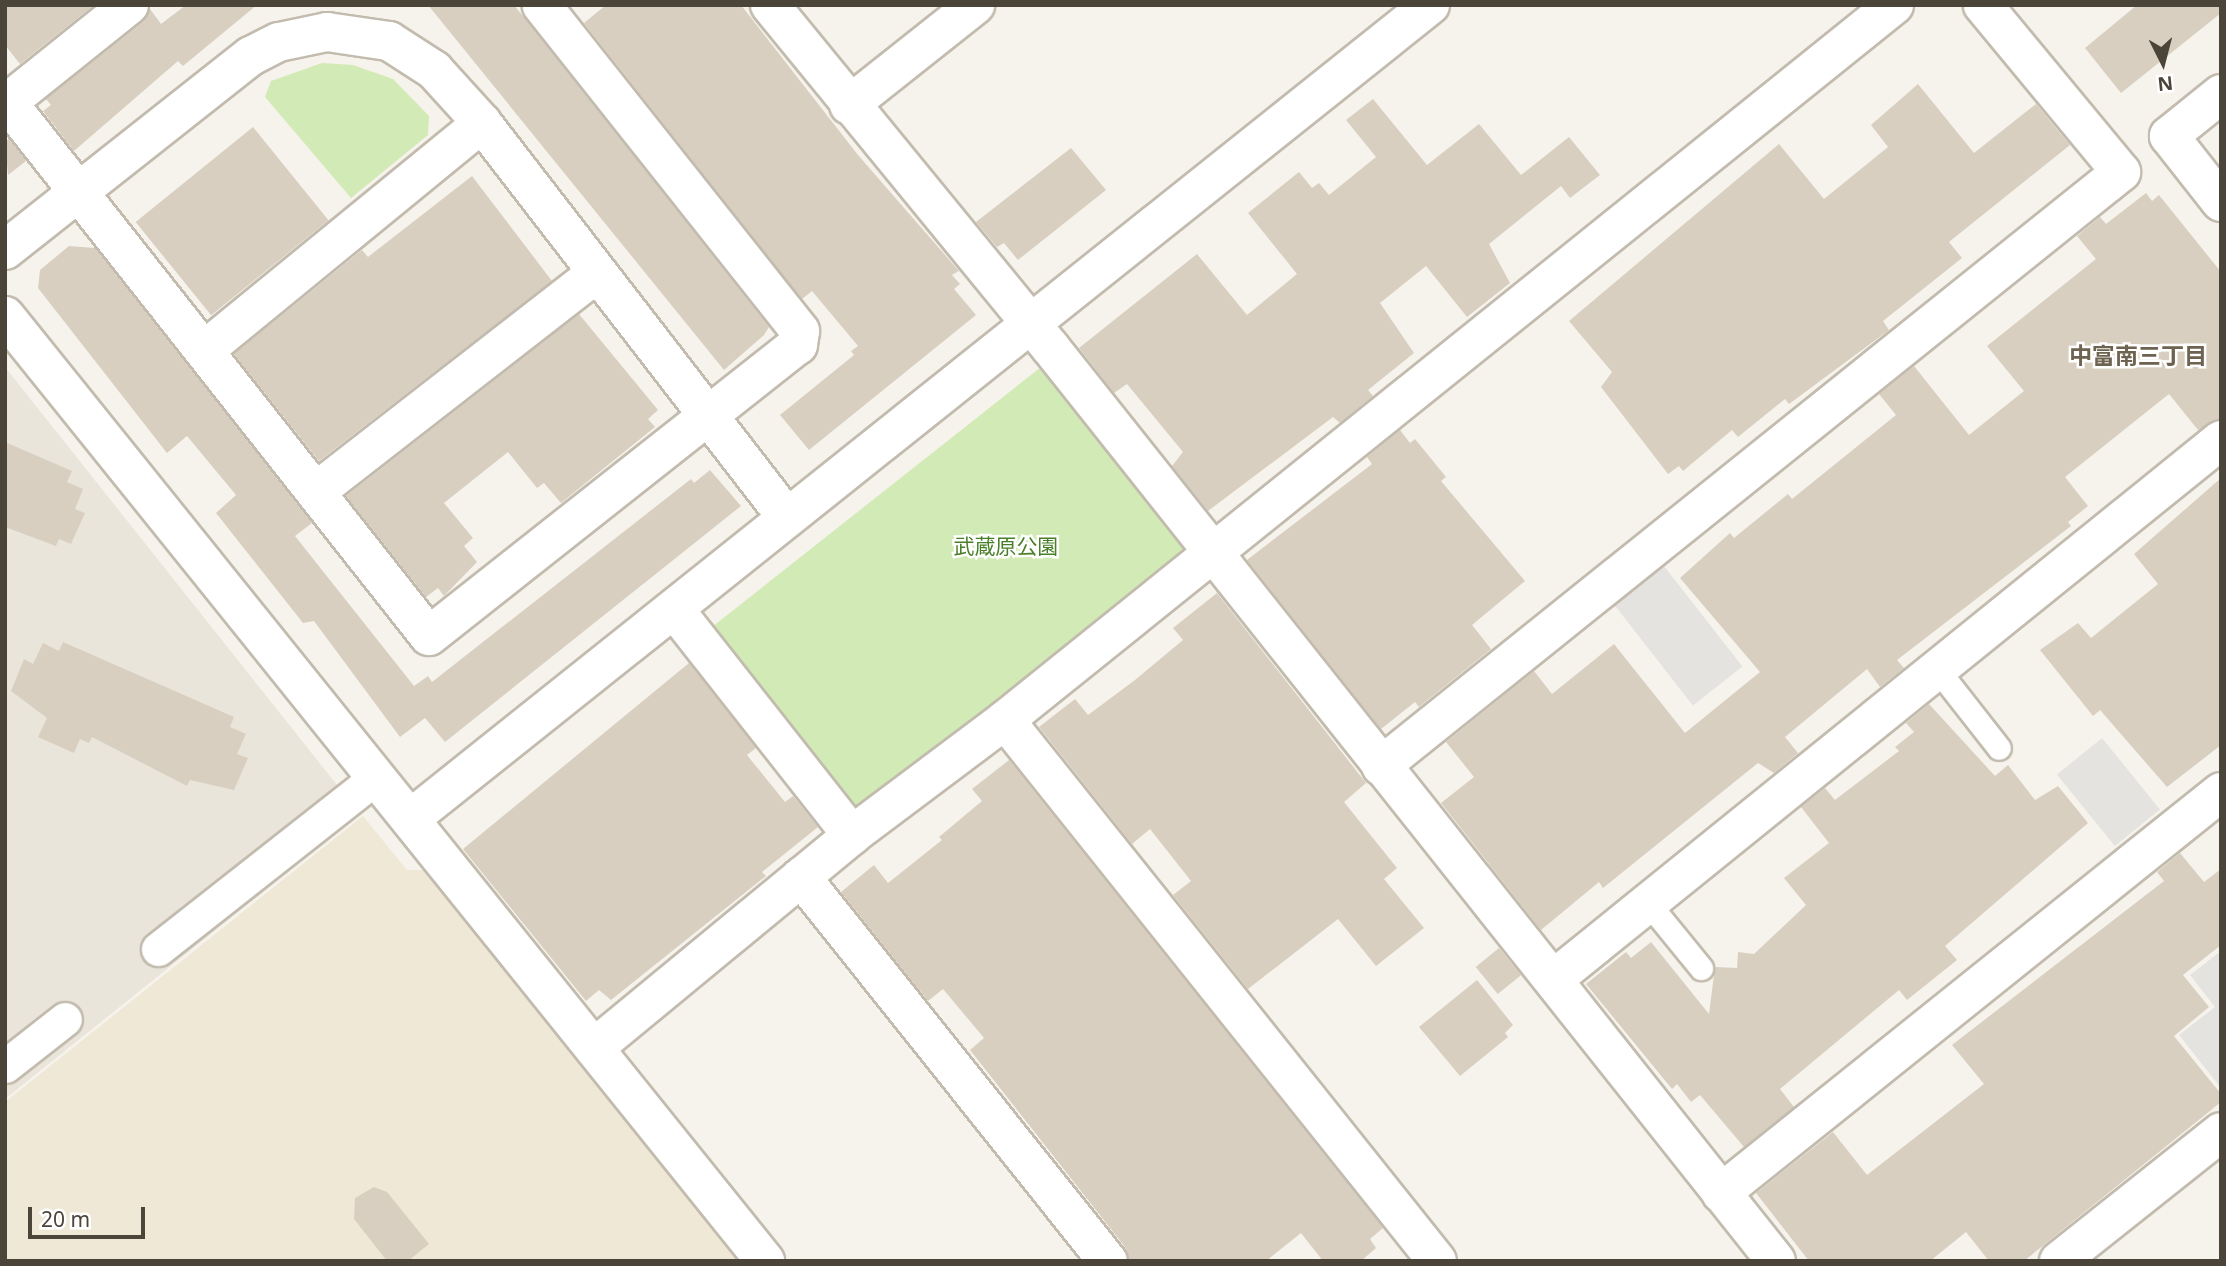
<!DOCTYPE html>
<meta charset="utf-8">
<style>
body{margin:0}
#map{position:relative;width:2226px;height:1266px;overflow:hidden;background:#f6f3ec;font-family:"Noto Sans","Noto Sans JP",sans-serif}
div>[style]{position:absolute}
[style*='--x']{left:calc(var(--x)*1px);top:calc(var(--y)*1px);width:calc(var(--w)*1px);rotate:calc(var(--a)*1deg)}
.residential>*{inset:0;background:#eae5da}
.education>*{inset:0;background:#efe8d6}
.green>*{inset:0;background:#d2eab5}
.parking>*{inset:0;background:#e5e3e0;transform-origin:0 0}
.building>*{inset:0;background:#d8cfc1;transform-origin:0 0}
.roads{filter:drop-shadow(2px 0 #c2bbae) drop-shadow(-2px 0 #c2bbae) drop-shadow(0 2px #c2bbae) drop-shadow(0 -2px #c2bbae)}
.service>*{height:23px;margin:-11.5px;padding:0 11.5px;transform-origin:11.5px;border-radius:11.5px;background:#fff}
.pedestrian>*{height:33px;margin:-16.5px;padding:0 16.5px;transform-origin:16.5px;border-radius:16.5px;background:#fff}
.minor>*{height:38px;margin:-19px;padding:0 19px;transform-origin:19px;border-radius:19px;background:#fff}
.tertiary>*{height:38px;margin:-19px;padding:0 19px;transform-origin:19px;border-radius:19px;background:#fff}
span{translate:-50% -50%;white-space:nowrap;text-align:center;line-height:1.15;-webkit-text-stroke:5px #fff;paint-order:stroke}
.park-label{font-size:21px;color:#4a7f2a}
.neighbourhood-label{font-size:23px;color:#6e6250;font-weight:700}
.frame{position:absolute;inset:0;border:7px solid #4b4439;pointer-events:none}
.north{position:absolute;left:2128px;top:28px;width:70px;height:70px;-webkit-text-stroke:5px #fff;paint-order:stroke;rotate:174deg;font-size:19px;font-weight:700;line-height:28px;text-align:center;color:#4b4439}
.north::after{content:'';display:block;margin:auto;width:24px;height:32px;background:#4b4439;clip-path:polygon(50% 0,100% 100%,50% 72%,0 100%)}
.scale{position:absolute;left:28px;top:1207px;width:117px;height:32px;box-sizing:border-box;border:4px solid #4b4439;border-top:0;padding-left:9px;font-size:21px;line-height:24px;white-space:nowrap;color:#4b4439;-webkit-text-stroke:5px #fff;paint-order:stroke}
</style>
<div id="map">
<div class="residential">
<div style="clip-path:polygon(5px 367px,360px 814px,5px 1099px)"></div>
</div>
<div class="education">
<div style="clip-path:polygon(363px 816px,407px 870px,426px 870px,744px 1261px,5px 1261px,5px 1102px)"></div>
</div>
<div class="green">
<div style="clip-path:polygon(322px 63px,353px 65px,393px 79px,429px 116px,428px 135px,351px 198px,265px 97px,271px 81px)"></div>
<div style="clip-path:polygon(1041px 367px,1183px 546px,1184px 557px,864px 809px,850px 806px,707px 631px)"></div>
</div>
<div class="parking">
<div style="left:1660px;top:561px;width:134px;height:63px;rotate:52deg"></div>
<div style="left:2102px;top:738px;width:92px;height:58px;rotate:51deg"></div>
<div style="clip-path:polygon(2221px 951px,2221px 1088px,2179px 1035px,2215px 1007px,2190px 975px)"></div>
</div>
<div class="building">
<div style="clip-path:polygon(5px 5px,94px 5px,20px 64px,5px 45px)"></div>
<div style="clip-path:polygon(186px 5px,257px 5px,183px 66px,178px 61px,74px 151px,43px 111px,51px 105px,46px 99px,143px 22px,150px 9px,161px 24px)"></div>
<div style="clip-path:polygon(428px 5px,514px 5px,769px 327px,764px 335px,724px 370px)"></div>
<div style="clip-path:polygon(606px 5px,741px 5px,858px 155px,959px 271px,952px 275px,960px 284px,954px 289px,976px 315px,809px 450px,780px 415px,854px 355px,851px 351px,858px 346px,812px 291px,802px 299px,584px 23px)"></div>
<div style="clip-path:polygon(2137px 5px,2221px 5px,2221px 13px,2121px 93px,2085px 48px)"></div>
<div style="clip-path:polygon(1918px 84px,1974px 153px,2036px 104px,2070px 145px,1949px 242px,1962px 258px,1883px 321px,1889px 330px,1789px 404px,1785px 399px,1738px 437px,1732px 430px,1683px 471px,1679px 466px,1668px 474px,1601px 387px,1612px 372px,1569px 321px,1779px 144px,1824px 199px,1888px 147px,1871px 125px)"></div>
<div style="clip-path:polygon(1373px 99px,1427px 165px,1479px 124px,1521px 175px,1569px 137px,1600px 175px,1570px 198px,1561px 186px,1489px 244px,1510px 283px,1467px 317px,1426px 266px,1380px 303px,1414px 353px,1368px 390px,1373px 396px,1340px 423px,1333px 417px,1208px 511px,1172px 466px,1183px 452px,1127px 384px,1114px 393px,1079px 348px,1197px 254px,1247px 315px,1297px 274px,1248px 213px,1299px 172px,1312px 188px,1319px 183px,1329px 195px,1376px 157px,1346px 120px)"></div>
<div style="left:253px;top:127px;width:120px;height:151px;rotate:51deg"></div>
<div style="clip-path:polygon(9px 139px,26px 161px,8px 175px,5px 142px)"></div>
<div style="clip-path:polygon(1071px 148px,1106px 190px,1018px 260px,1004px 243px,997px 247px,976px 222px)"></div>
<div style="clip-path:polygon(472px 176px,552px 281px,319px 461px,234px 354px,362px 250px,368px 257px)"></div>
<div style="clip-path:polygon(2146px 193px,2152px 201px,2159px 195px,2221px 272px,2221px 419px,2198px 430px,2169px 394px,2065px 477px,2088px 506px,2068px 522px,2071px 526px,1897px 660px,1904px 668px,1880px 687px,1867px 669px,1785px 737px,1798px 753px,1774px 773px,1758px 763px,1603px 888px,1599px 882px,1541px 930px,1441px 803px,1474px 777px,1446px 742px,1534px 671px,1552px 694px,1614px 644px,1685px 733px,1760px 672px,1680px 578px,1730px 533px,1734px 538px,1788px 494px,1792px 499px,1896px 415px,1879px 394px,1914px 366px,1969px 435px,2024px 391px,1987px 346px,2096px 259px,2077px 236px,2100px 217px,2106px 224px)"></div>
<div style="clip-path:polygon(69px 246px,95px 248px,312px 523px,295px 536px,414px 686px,428px 676px,432px 682px,691px 479px,694px 483px,710px 470px,741px 506px,445px 742px,425px 718px,400px 737px,314px 621px,303px 623px,216px 513px,236px 495px,187px 436px,167px 453px,38px 288px,40px 270px)"></div>
<div style="clip-path:polygon(579px 314px,658px 410px,648px 419px,655px 427px,561px 503px,544px 483px,537px 488px,508px 452px,444px 503px,473px 538px,464px 546px,477px 562px,444px 596px,438px 588px,426px 597px,346px 496px)"></div>
<div style="clip-path:polygon(1400px 430px,1410px 443px,1415px 439px,1446px 477px,1441px 481px,1525px 581px,1472px 625px,1491px 649px,1419px 707px,1415px 702px,1381px 729px,1247px 560px,1372px 464px,1367px 457px)"></div>
<div style="clip-path:polygon(5px 442px,72px 471px,67px 482px,83px 489px,75px 509px,85px 513px,71px 544px,59px 539px,56px 546px,5px 527px)"></div>
<div style="clip-path:polygon(2221px 478px,2221px 745px,2167px 787px,2100px 710px,2093px 716px,2040px 650px,2078px 623px,2091px 638px,2158px 584px,2134px 554px)"></div>
<div style="clip-path:polygon(1217px 593px,1366px 783px,1344px 802px,1397px 868px,1384px 879px,1424px 928px,1376px 966px,1338px 919px,1248px 989px,1173px 895px,1191px 881px,1150px 829px,1132px 844px,1039px 727px,1075px 699px,1088px 715px,1135px 680px,1183px 640px,1173px 628px)"></div>
<div style="clip-path:polygon(63px 642px,234px 717px,230px 727px,246px 734px,237px 754px,248px 758px,234px 790px,190px 780px,187px 786px,92px 737px,89px 743px,80px 739px,74px 753px,38px 737px,47px 718px,11px 691px,24px 659px,33px 664px,43px 643px,59px 651px)"></div>
<div style="clip-path:polygon(689px 663px,756px 748px,747px 755px,785px 802px,793px 796px,818px 827px,762px 872px,766px 876px,611px 1000px,599px 990px,586px 1001px,463px 849px)"></div>
<div style="clip-path:polygon(1929px 704px,1995px 776px,2008px 765px,2035px 800px,2058px 786px,2088px 823px,1945px 946px,1957px 960px,1907px 1000px,1899px 990px,1780px 1089px,1794px 1107px,1744px 1147px,1700px 1095px,1691px 1102px,1677px 1084px,1672px 1089px,1586px 984px,1626px 952px,1631px 958px,1651px 942px,1709px 1014px,1715px 967px,1737px 968px,1738px 952px,1754px 954px,1806px 905px,1784px 878px,1829px 843px,1801px 807px,1825px 788px,1835px 800px,1899px 751px,1895px 747px,1914px 732px,1906px 723px)"></div>
<div style="clip-path:polygon(1009px 760px,1383px 1228px,1370px 1239px,1376px 1248px,1361px 1261px,1323px 1261px,1301px 1233px,1266px 1261px,1129px 1261px,1125px 1247px,970px 1050px,984px 1038px,943px 989px,928px 1001px,841px 892px,874px 865px,888px 883px,942px 840px,939px 837px,982px 801px,972px 789px)"></div>
<div style="clip-path:polygon(2180px 853px,2204px 882px,2221px 869px,2221px 945px,2183px 975px,2209px 1007px,2174px 1036px,2221px 1094px,2221px 1102px,2024px 1261px,1989px 1261px,1966px 1232px,1930px 1261px,1809px 1261px,1756px 1193px,1833px 1132px,1867px 1175px,1984px 1084px,1952px 1045px,2164px 881px,2157px 872px)"></div>
<div style="left:1499px;top:948px;width:35px;height:30px;rotate:51deg"></div>
<div style="clip-path:polygon(1477px 980px,1513px 1025px,1505px 1033px,1508px 1037px,1460px 1076px,1419px 1027px)"></div>
<div style="clip-path:polygon(374px 1187px,387px 1192px,429px 1244px,408px 1261px,387px 1261px,354px 1219px,355px 1198px)"></div>
</div>
<div class="roads">
<div class="service">
<div style="--x:1937;--y:669;--w:100;--a:51.9"></div>
<div style="--x:1648;--y:903;--w:84;--a:50.8"></div>
</div>
<div class="pedestrian">
<div style="--x:158;--y:949;--w:276;--a:-38.2"></div>
<div style="--x:5;--y:1066;--w:76;--a:-38.1"></div>
</div>
<div class="minor">
<div style="--x:770;--y:5;--w:442;--a:50.7"></div>
<div style="--x:1050;--y:347;--w:1167;--a:51.54"></div>
<div style="--x:2221;--y:94;--w:67;--a:141.1"></div>
<div style="--x:2169;--y:136;--w:84;--a:51.8"></div>
<div style="--x:5;--y:99;--w:684;--a:51.71"></div>
<div style="--x:429;--y:636;--w:470;--a:-38.3"></div>
<div style="--x:798;--y:345;--w:14;--a:-82"></div>
<div style="--x:800;--y:331;--w:416;--a:-128.4"></div>
<div style="--x:8;--y:102;--w:155;--a:-38.7"></div>
<div style="--x:849;--y:105;--w:161;--a:-38.4"></div>
<div style="--x:5;--y:250;--w:313;--a:-38.3"></div>
<div style="--x:251;--y:56;--w:31;--a:-27"></div>
<div style="--x:279;--y:42;--w:49;--a:-11.8"></div>
<div style="--x:327;--y:32;--w:63;--a:8.3"></div>
<div style="--x:389;--y:41;--w:54;--a:32.8"></div>
<div style="--x:434;--y:70;--w:72;--a:47.8"></div>
<div style="--x:482;--y:123;--w:498;--a:52.3"></div>
<div style="--x:206;--y:349;--w:357;--a:-39.3"></div>
<div style="--x:318;--y:490;--w:353;--a:-37.9"></div>
<div style="--x:674;--y:609;--w:288;--a:51.8"></div>
<div style="--x:1005;--y:720;--w:692;--a:51.39"></div>
<div style="--x:1381;--y:766;--w:949;--a:-38.75"></div>
<div style="--x:2121;--y:172;--w:217;--a:-129.6"></div>
<div style="--x:801;--y:877;--w:492;--a:51.4"></div>
<div style="--x:1555;--y:978;--w:856;--a:-38.93"></div>
<div style="--x:594;--y:1048;--w:335;--a:-39.5"></div>
<div style="--x:852;--y:835;--w:191;--a:-36.9"></div>
<div style="--x:1005;--y:720;--w:1141;--a:-38.81"></div>
<div style="--x:1721;--y:1193;--w:641;--a:-38.73"></div>
<div style="--x:2059;--y:1261;--w:207;--a:-38.5"></div>
</div>
<div class="tertiary">
<div style="--x:5;--y:316;--w:1213;--a:51.19"></div>
<div style="--x:410;--y:819;--w:1305;--a:-38.59"></div>
</div>
</div>
<div class="park-label">
<span style="left:1006px;top:546px">武蔵原公園</span>
</div>
<div class="neighbourhood-label">
<span style="left:2138px;top:355px">中富南三丁目</span>
</div>
<div class="frame"></div>
<div class="north">N</div>
<div class="scale">20 m</div>
</div>
